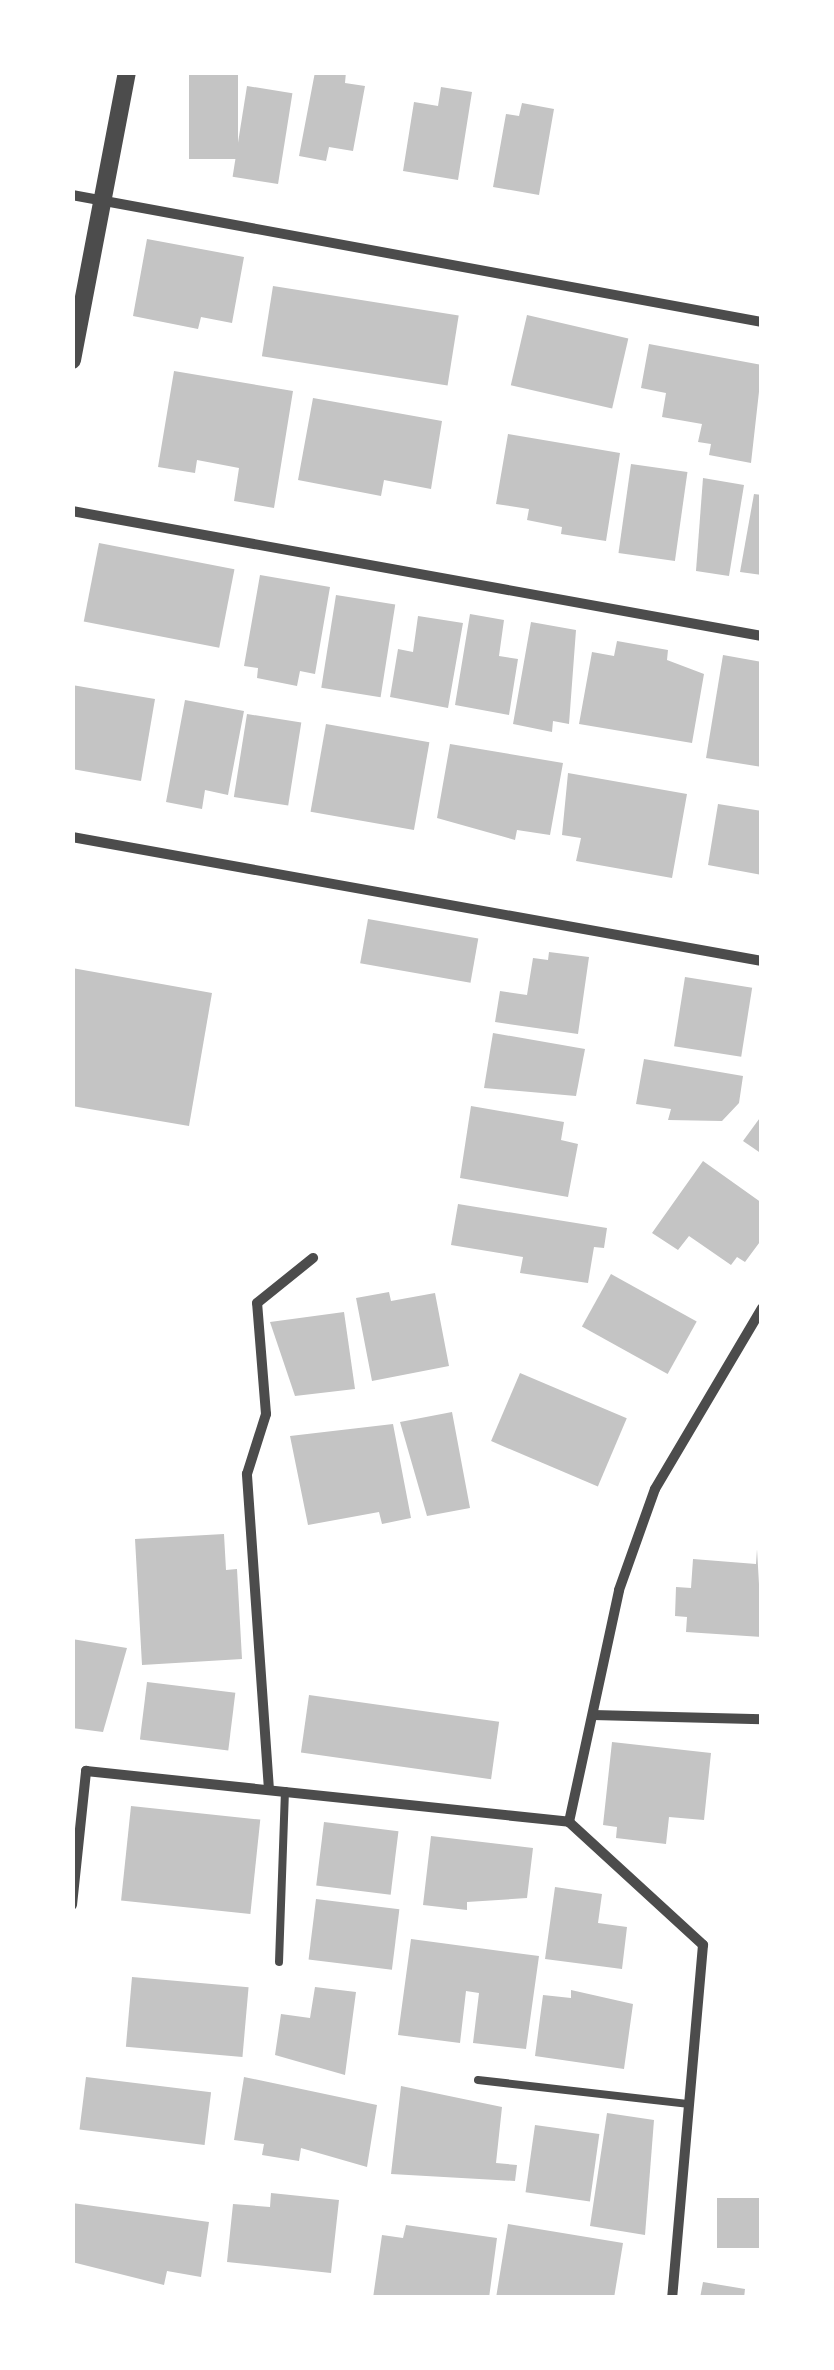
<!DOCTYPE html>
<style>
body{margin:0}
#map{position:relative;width:834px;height:2370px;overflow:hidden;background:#fff;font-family:Helvetica,sans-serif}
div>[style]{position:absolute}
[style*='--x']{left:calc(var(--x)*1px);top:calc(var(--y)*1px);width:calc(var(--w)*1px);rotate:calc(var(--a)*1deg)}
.building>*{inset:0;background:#c4c4c4;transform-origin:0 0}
.service>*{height:8px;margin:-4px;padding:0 4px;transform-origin:4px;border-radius:4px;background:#4c4c4c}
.minor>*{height:10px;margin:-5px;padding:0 5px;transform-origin:5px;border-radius:5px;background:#4c4c4c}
.tertiary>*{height:18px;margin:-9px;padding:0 9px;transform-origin:9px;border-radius:9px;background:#4c4c4c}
span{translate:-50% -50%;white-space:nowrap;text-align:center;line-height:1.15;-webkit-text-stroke:10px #fff;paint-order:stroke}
.frame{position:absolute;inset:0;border:75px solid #fff;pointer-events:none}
</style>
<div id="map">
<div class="building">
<div style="left:189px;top:72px;width:49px;height:87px"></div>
<div style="clip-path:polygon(315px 72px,346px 72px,345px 83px,365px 86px,353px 151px,329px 147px,326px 161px,299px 156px)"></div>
<div style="left:247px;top:86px;width:46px;height:92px;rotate:9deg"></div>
<div style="clip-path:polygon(441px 87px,472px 92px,458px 180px,403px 171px,414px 102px,438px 106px)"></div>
<div style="clip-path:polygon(522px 103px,554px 109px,539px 195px,493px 187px,506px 114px,519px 116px)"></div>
<div style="clip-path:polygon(147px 239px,244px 257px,232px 323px,201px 317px,198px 329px,133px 316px)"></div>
<div style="left:273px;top:286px;width:188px;height:71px;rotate:9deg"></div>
<div style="left:527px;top:315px;width:104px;height:72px;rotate:13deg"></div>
<div style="clip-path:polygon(649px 344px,762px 365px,751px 463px,709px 455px,711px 444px,698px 442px,702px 424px,662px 417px,666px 393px,641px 388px)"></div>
<div style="clip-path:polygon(174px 371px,293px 391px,274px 508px,234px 501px,239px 468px,197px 460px,195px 473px,158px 467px)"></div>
<div style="clip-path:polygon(313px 398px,442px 421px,431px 489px,384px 480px,381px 496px,298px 480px)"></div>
<div style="clip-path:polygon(508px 434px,620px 453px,606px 541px,561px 534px,562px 527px,527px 520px,529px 509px,496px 504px)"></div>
<div style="left:631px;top:464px;width:57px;height:90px;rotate:8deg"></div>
<div style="clip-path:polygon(703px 478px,744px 485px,729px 576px,696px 571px)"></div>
<div style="clip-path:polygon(754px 494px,762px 495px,762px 575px,740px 572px)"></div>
<div style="left:99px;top:543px;width:138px;height:80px;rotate:11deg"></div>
<div style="clip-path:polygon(260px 575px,330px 587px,315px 674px,300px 671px,297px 686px,257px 678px,258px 668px,244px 666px)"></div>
<div style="left:336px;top:595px;width:60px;height:94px;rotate:9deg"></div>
<div style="clip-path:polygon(470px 614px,504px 620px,499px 656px,518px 659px,509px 715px,455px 705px)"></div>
<div style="clip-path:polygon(418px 616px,463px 623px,448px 708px,390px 697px,398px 649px,413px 652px)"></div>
<div style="clip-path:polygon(531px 622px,576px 630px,569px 724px,553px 721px,552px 732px,513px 724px)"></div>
<div style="clip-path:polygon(617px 641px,668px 650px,667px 660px,704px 674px,692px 743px,579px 724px,592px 652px,614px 656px)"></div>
<div style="clip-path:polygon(723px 655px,762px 662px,762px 767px,706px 758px)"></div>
<div style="clip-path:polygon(72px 685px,155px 699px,141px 781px,72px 769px)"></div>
<div style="clip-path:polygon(185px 700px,244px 711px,228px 795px,205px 790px,202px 809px,166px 802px)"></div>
<div style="left:247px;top:714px;width:55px;height:84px;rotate:9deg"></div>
<div style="left:326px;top:724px;width:105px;height:89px;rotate:10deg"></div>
<div style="clip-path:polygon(450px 744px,563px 763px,550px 835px,517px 830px,515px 840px,437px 818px)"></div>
<div style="clip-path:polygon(568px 773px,687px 794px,672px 878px,576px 861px,581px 838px,562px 835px)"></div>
<div style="clip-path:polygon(718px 804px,762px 811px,762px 875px,708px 865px)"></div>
<div style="left:368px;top:919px;width:112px;height:45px;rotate:10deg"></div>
<div style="clip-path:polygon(549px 952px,589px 957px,578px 1034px,495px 1022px,500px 991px,527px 995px,533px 958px,548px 960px)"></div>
<div style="clip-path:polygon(72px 968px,212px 993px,189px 1126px,72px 1106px)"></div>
<div style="left:685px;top:977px;width:68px;height:70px;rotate:9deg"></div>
<div style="clip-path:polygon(493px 1033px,585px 1049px,576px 1096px,484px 1088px)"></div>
<div style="clip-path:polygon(644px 1059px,743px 1076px,739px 1103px,722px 1121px,668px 1120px,671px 1109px,636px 1104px)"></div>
<div style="clip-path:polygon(471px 1106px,564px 1122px,561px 1140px,578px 1144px,568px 1197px,460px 1178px)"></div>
<div style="clip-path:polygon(762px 1115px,762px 1154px,743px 1141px)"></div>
<div style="clip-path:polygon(703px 1161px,762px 1203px,762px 1239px,745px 1262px,737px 1257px,731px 1265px,689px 1236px,678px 1250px,652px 1233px)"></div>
<div style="clip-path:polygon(458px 1204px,607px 1228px,604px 1248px,594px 1247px,588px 1283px,520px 1273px,523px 1257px,451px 1245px)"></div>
<div style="left:611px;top:1274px;width:98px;height:60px;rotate:29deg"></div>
<div style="clip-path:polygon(389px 1292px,391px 1301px,435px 1293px,449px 1366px,372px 1381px,356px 1298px)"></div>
<div style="clip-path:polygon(344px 1312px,355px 1389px,295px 1396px,270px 1322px)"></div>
<div style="left:520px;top:1373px;width:116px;height:74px;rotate:23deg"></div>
<div style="clip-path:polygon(452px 1412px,470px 1508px,427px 1516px,400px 1422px)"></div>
<div style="clip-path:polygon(393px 1424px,411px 1518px,382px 1524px,379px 1512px,308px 1525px,290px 1436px)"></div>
<div style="clip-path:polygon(224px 1534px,226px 1570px,237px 1569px,242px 1659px,142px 1665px,135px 1539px)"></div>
<div style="clip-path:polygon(757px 1549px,762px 1637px,686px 1632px,687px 1617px,675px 1616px,676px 1587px,691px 1588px,693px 1559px,756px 1564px)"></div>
<div style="clip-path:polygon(72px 1639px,127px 1648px,103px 1732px,72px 1728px)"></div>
<div style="left:147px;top:1682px;width:89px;height:58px;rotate:7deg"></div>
<div style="left:309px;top:1695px;width:192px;height:58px;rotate:8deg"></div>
<div style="clip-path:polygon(612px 1742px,711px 1753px,704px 1820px,669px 1817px,666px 1844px,616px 1838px,617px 1827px,603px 1825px)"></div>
<div style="left:131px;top:1806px;width:130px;height:95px;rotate:6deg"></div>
<div style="left:324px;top:1822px;width:75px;height:64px;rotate:7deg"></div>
<div style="clip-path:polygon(431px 1836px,533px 1848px,527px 1898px,467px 1902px,467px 1910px,423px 1905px)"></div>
<div style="clip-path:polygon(555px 1887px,602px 1894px,598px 1923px,627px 1927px,622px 1969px,545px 1959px)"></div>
<div style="left:316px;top:1899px;width:84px;height:61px;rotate:7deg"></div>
<div style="clip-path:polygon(411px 1939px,539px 1956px,526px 2049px,473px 2043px,479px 1993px,466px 1991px,460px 2043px,398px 2035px)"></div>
<div style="left:132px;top:1977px;width:117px;height:70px;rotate:5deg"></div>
<div style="clip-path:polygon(315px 1987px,356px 1992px,345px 2075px,275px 2055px,281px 2014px,310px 2018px)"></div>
<div style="clip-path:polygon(571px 1990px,633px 2004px,624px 2069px,535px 2056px,543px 1995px,571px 1998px)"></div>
<div style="left:86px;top:2077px;width:126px;height:53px;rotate:7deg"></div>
<div style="clip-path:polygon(244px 2077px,377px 2105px,367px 2167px,301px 2148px,299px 2161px,262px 2155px,264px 2144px,234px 2140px)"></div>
<div style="clip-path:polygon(401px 2086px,502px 2107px,496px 2163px,517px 2165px,515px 2181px,391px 2174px)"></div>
<div style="clip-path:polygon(607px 2113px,654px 2120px,645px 2235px,590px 2226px)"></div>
<div style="left:535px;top:2125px;width:65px;height:68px;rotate:8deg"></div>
<div style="clip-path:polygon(271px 2193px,339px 2200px,331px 2273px,227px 2262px,233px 2204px,270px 2207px)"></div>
<div style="left:762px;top:2198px;width:50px;height:45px;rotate:90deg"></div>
<div style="clip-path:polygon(72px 2203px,209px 2222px,201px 2277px,167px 2271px,164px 2285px,72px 2262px)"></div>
<div style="clip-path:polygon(508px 2224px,623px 2243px,614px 2298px,496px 2298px)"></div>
<div style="clip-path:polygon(406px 2225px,497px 2238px,489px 2298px,373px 2298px,382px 2235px,403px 2238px)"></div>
<div style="clip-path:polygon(703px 2282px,745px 2289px,744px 2298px,700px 2298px)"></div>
</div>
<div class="service">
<div style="--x:279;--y:1962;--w:171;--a:-88"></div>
<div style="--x:478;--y:2080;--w:213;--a:6.5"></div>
</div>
<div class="minor">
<div style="--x:72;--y:195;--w:702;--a:10.43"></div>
<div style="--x:72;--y:511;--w:701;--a:10.27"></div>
<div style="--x:72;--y:837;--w:701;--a:10.19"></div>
<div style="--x:593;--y:1715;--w:169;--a:1.4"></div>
<div style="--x:269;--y:1790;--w:317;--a:-94"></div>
<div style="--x:247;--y:1474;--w:63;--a:-72.4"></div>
<div style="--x:266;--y:1414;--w:111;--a:-94.6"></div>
<div style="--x:257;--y:1303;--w:72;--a:-38.8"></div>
<div style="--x:569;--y:1822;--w:237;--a:-77.8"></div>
<div style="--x:619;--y:1590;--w:107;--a:-70.4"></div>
<div style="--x:655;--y:1489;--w:210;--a:-59.4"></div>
<div style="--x:72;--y:1905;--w:135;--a:-84"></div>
<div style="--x:86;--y:1771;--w:486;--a:6"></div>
<div style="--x:569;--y:1822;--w:182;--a:42.5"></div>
<div style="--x:703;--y:1945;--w:354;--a:95"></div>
</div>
<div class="tertiary">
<div style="--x:72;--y:360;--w:293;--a:-79.2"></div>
</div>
<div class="frame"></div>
</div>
